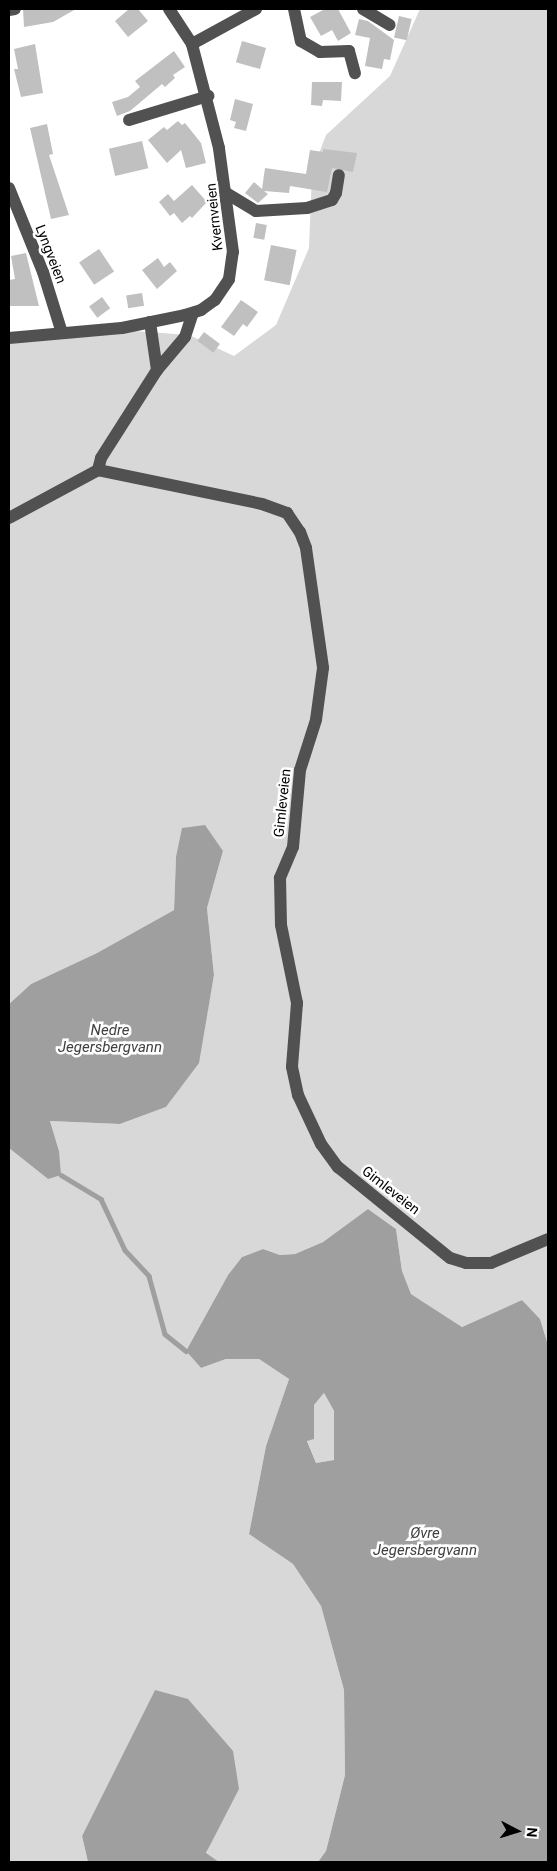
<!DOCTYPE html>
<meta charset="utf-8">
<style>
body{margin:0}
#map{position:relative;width:557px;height:1871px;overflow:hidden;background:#fff;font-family:Roboto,sans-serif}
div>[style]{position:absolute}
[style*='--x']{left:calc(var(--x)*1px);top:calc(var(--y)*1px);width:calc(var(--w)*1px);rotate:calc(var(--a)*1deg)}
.green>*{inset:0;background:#d8d8d8}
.water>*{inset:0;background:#9f9f9f}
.stream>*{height:4.5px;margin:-2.25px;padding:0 2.25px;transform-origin:2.25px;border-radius:2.25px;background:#9f9f9f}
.building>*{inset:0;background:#c0c0c0;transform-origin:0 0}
.minor>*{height:12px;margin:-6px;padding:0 6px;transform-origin:6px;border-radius:6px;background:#515151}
span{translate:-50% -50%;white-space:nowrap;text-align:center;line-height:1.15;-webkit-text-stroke:5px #fff;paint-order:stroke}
.street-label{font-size:14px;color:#000}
.water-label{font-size:15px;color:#404040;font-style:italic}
.frame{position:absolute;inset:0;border:10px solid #000;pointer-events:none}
.north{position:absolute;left:492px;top:1806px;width:50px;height:50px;-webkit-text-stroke:4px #fff;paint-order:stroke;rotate:95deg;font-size:14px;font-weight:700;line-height:20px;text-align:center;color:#000}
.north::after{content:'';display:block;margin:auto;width:18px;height:22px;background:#000;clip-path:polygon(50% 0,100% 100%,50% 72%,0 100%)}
</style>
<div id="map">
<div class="green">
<div style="clip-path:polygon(420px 9px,548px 9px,548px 1345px,540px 1319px,522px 1300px,462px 1327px,411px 1294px,402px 1271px,396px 1229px,368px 1209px,323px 1242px,295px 1254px,280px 1255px,263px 1249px,242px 1257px,228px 1275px,186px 1351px,201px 1368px,226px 1359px,259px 1359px,289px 1379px,266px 1446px,249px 1534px,293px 1564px,321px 1606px,344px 1690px,345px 1775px,326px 1851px,318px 1862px,219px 1862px,206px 1854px,216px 1830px,155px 1690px,82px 1836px,88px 1862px,9px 1862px,9px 1148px,48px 1179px,59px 1151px,50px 1121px,120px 1124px,166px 1107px,198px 1063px,214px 975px,207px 908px,223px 851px,176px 857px,174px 910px,97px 953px,31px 984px,9px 1004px,9px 336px,107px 329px,189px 335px,234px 356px,276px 325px,309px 248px,312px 172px,326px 135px,390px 76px)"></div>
<div style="clip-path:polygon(324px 1393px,334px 1411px,334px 1460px,316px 1463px,307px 1440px,314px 1438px,314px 1405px)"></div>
</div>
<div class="water">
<div style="clip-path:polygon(205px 825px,223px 851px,207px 908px,214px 975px,199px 1063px,166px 1107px,120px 1124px,50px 1121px,59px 1151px,61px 1175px,48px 1179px,9px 1148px,9px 1004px,31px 984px,97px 953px,174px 910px,176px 857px,182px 828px)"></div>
<div style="clip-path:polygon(evenodd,368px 1209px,396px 1229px,402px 1271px,411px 1294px,462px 1327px,522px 1300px,540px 1319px,548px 1345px,548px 1862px,318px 1862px,326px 1851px,345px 1775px,344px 1690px,321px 1606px,293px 1564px,249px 1534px,266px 1446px,289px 1379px,259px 1359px,226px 1359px,201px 1368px,186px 1351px,228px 1275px,242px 1257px,263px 1249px,280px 1255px,295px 1254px,323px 1242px,368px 1209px,324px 1393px,334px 1411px,334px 1460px,316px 1463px,307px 1441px,314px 1439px,314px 1405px,324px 1393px)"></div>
<div style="clip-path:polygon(155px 1690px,188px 1699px,233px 1751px,239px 1789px,206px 1853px,219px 1862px,88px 1862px,82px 1836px)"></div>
</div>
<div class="stream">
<div style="--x:61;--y:1175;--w:47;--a:31"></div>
<div style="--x:101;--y:1199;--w:56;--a:64.8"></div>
<div style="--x:125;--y:1250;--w:35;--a:47"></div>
<div style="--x:149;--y:1276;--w:60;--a:74.6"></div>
<div style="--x:165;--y:1334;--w:27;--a:39"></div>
</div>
<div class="building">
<div style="clip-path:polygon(23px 9px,76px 9px,53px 22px,24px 27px)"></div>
<div style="clip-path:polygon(129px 9px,138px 9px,148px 21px,128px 37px,115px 21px)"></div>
<div style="clip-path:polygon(325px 9px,338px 9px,351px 33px,338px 41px,332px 30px,321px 36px,310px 17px)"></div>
<div style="left:399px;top:16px;width:13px;height:22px;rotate:13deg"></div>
<div style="clip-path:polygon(359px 19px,368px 21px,394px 40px,390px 60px,384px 59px,382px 69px,365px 66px,370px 38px,355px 35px)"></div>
<div style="left:242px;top:41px;width:25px;height:22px;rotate:16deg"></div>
<div style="clip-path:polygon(35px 44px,43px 93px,21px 97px,14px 69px,18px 69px,14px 49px)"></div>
<div style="clip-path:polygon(174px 51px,185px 67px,173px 75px,175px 78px,165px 87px,162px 84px,130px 111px,117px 116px,112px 102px,128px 97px,140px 87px,135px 81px)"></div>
<div style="clip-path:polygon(312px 82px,342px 82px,341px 101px,323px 100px,322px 106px,311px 105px)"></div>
<div style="clip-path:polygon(235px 99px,253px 104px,246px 131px,234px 128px,236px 122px,230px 120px)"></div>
<div style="clip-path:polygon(178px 121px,182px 125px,185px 123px,201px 143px,206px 163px,186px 168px,181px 150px,167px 163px,148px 140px,164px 127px,167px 130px)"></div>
<div style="clip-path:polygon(47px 124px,53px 154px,49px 155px,69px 215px,51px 219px,30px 128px)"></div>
<div style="left:142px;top:141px;width:28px;height:34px;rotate:77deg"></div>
<div style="clip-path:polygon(323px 149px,357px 153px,353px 172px,332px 168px,327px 192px,290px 186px,289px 193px,264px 191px,268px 194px,258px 203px,245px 193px,254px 182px,262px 189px,265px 168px,306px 174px,310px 150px,323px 152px)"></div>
<div style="clip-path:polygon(192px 185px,207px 202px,192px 218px,190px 216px,182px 223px,174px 213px,170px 216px,159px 202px,168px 194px,174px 201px)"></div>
<div style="left:256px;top:223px;width:11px;height:15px;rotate:10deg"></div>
<div style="left:271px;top:245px;width:26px;height:36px;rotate:11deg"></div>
<div style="left:99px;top:249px;width:27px;height:24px;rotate:56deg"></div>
<div style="clip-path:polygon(26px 253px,39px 306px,9px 306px,9px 280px,15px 279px,11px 256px)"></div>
<div style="clip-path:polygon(158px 258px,164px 267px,170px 262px,177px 271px,157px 289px,142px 270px)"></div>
<div style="left:142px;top:293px;width:13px;height:16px;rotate:81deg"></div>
<div style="left:102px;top:297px;width:14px;height:16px;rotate:54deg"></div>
<div style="clip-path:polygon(241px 300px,258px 312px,247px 327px,243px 324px,234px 336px,221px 327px)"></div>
<div style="left:204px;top:332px;width:20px;height:11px;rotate:37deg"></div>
</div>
<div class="minor">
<div style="--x:294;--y:9;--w:33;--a:78"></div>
<div style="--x:301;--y:41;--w:22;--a:30"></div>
<div style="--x:320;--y:52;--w:29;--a:-2"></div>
<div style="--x:349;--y:51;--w:23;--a:75"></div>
<div style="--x:363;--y:9;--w:31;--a:31"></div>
<div style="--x:9;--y:10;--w:6;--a:-9"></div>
<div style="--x:192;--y:44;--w:73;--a:-28.7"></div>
<div style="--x:129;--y:120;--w:83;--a:-16.9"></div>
<div style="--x:9;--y:188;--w:91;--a:68"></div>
<div style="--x:43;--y:272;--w:64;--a:72.7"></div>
<div style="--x:226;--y:193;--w:35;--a:31"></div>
<div style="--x:256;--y:211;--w:51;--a:-3.4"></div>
<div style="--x:307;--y:208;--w:26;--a:-18"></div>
<div style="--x:332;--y:200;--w:8;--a:-60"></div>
<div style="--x:336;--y:193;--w:18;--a:-81"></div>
<div style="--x:150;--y:322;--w:49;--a:81.7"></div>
<div style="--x:9;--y:338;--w:113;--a:-5.1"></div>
<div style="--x:122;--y:328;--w:64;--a:-11.7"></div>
<div style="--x:185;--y:315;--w:17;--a:-17"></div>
<div style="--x:201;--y:310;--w:17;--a:-36"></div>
<div style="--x:215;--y:300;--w:25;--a:-56"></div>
<div style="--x:229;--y:279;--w:27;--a:-82"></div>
<div style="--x:233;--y:252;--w:105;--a:-97.7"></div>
<div style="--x:219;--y:148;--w:107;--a:-104.6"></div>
<div style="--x:192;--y:44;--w:42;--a:-123.3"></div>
<div style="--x:98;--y:470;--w:12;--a:-76"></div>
<div style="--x:101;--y:458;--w:104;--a:-57.5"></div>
<div style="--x:157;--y:370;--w:43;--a:-49.7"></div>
<div style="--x:185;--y:337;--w:25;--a:-72"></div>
<div style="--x:9;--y:518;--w:101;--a:-28.3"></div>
<div style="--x:98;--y:470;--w:167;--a:11.7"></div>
<div style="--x:262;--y:504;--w:27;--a:20"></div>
<div style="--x:287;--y:513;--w:23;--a:56"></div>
<div style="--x:300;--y:532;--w:17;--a:69"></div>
<div style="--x:306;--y:548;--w:121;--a:81.9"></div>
<div style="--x:323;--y:668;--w:52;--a:97.7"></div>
<div style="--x:316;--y:720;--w:52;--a:107.7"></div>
<div style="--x:300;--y:770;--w:77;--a:95.2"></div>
<div style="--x:293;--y:847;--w:34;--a:113"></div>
<div style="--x:280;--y:878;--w:47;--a:88.8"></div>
<div style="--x:281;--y:925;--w:80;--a:78.4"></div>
<div style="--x:297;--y:1003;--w:64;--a:94.5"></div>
<div style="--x:292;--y:1067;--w:29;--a:78"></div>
<div style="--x:298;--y:1095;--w:54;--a:64.9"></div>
<div style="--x:321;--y:1144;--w:29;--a:54"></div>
<div style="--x:338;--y:1167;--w:144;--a:39.1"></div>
<div style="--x:450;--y:1258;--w:17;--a:17"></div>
<div style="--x:466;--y:1263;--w:25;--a:0"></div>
<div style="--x:491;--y:1263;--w:62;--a:-22.8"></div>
</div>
<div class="street-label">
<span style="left:214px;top:217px;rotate:-96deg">Kvernveien</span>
<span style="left:51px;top:254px;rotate:69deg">Lyngveien</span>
<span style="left:282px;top:803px;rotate:-84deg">Gimleveien</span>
<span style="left:391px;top:1190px;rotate:38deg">Gimleveien</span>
</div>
<div class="water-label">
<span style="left:110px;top:1039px">Nedre<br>Jegersbergvann</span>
<span style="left:425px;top:1542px">Øvre<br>Jegersbergvann</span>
</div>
<div class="frame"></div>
<div class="north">N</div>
</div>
